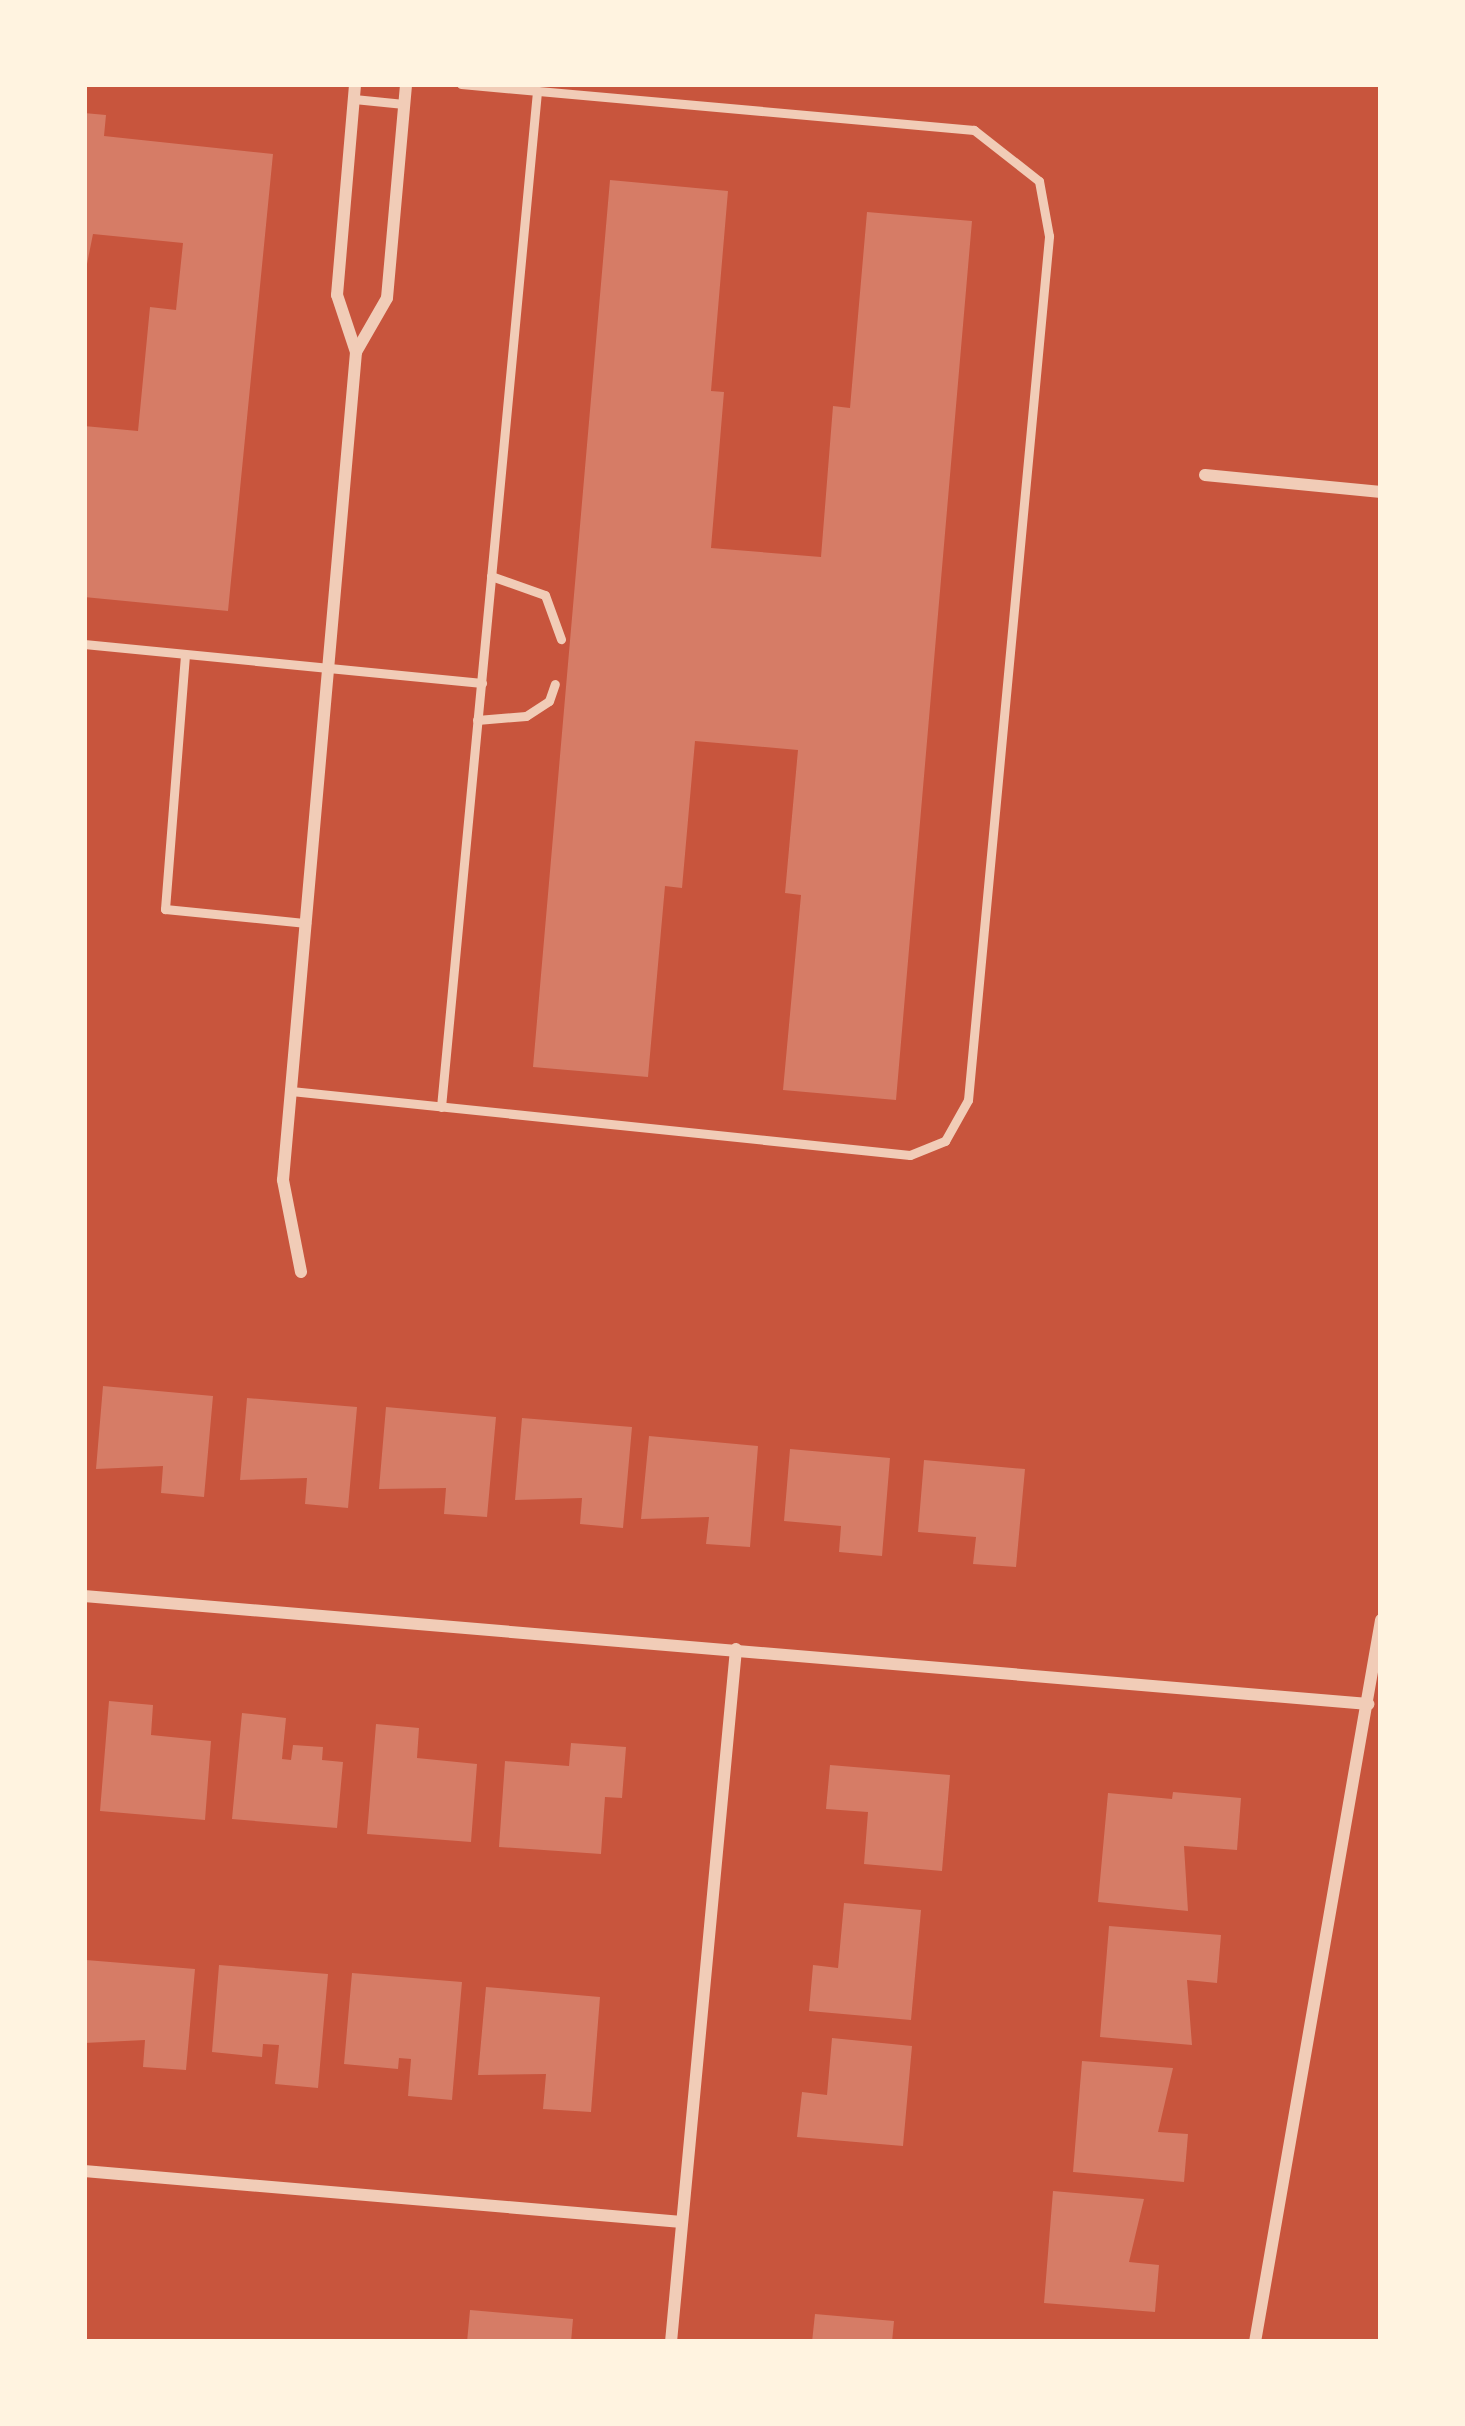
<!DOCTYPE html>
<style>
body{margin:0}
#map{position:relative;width:1465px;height:2426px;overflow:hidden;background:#c8553d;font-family:"Sofia Sans Condensed",sans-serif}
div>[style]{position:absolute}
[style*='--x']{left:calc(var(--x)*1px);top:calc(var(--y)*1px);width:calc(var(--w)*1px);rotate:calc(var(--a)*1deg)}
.building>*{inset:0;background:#d67c66}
.service>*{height:9px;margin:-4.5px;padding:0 4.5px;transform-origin:4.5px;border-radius:4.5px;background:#f1ccb7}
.minor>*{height:12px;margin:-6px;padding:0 6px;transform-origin:6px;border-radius:6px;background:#f1ccb7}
span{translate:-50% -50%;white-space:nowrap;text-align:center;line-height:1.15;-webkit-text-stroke:9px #fff3e0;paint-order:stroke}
.frame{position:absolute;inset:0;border:87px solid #fff3e0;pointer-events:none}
</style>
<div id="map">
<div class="building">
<div style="clip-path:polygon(84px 113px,106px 115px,104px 136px,273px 154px,228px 611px,84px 597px,84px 426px,138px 431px,150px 307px,176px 310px,183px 243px,93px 234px,84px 279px)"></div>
<div style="clip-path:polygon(610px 180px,728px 191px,711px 391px,724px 392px,711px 548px,821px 557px,833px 406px,850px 408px,867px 212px,972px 221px,896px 1100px,783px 1090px,801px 895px,785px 893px,798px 750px,695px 741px,682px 888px,665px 886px,648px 1077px,533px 1067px)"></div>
<div style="clip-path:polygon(103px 1386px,213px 1396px,204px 1497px,161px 1493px,163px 1466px,96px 1469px)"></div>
<div style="clip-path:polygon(247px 1398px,357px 1407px,348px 1508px,305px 1504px,307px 1478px,240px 1480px)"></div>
<div style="clip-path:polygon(386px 1407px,496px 1417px,487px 1517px,444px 1514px,446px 1488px,379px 1489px)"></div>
<div style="clip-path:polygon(522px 1418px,632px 1427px,623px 1528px,580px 1524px,582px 1498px,515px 1500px)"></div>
<div style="clip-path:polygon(649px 1436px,758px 1446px,750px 1547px,706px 1544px,709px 1517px,641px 1519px)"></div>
<div style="clip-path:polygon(790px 1449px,890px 1458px,882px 1556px,839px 1552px,841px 1526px,784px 1521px)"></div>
<div style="clip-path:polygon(924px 1460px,1025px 1469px,1016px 1567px,973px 1564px,976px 1537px,918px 1532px)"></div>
<div style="clip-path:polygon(109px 1701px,153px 1705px,151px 1735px,211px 1741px,205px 1820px,100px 1811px)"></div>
<div style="clip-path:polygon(242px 1713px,286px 1718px,282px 1759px,291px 1760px,293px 1745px,323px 1747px,322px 1760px,343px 1762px,337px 1828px,232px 1819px)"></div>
<div style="clip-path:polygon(376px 1724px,419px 1728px,417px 1758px,477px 1764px,471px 1842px,367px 1834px)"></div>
<div style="clip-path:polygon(571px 1743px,626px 1747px,622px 1798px,605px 1797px,601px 1854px,499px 1847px,505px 1761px,569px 1766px)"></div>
<div style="clip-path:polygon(830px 1765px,950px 1775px,942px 1871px,864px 1864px,868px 1812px,826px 1809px)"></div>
<div style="clip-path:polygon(1173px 1792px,1241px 1798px,1237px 1850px,1184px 1846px,1188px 1911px,1098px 1902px,1108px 1793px,1172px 1799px)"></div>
<div style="clip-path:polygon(844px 1903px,921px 1910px,911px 2020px,809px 2011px,813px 1965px,838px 1968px)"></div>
<div style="clip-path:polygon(1109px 1926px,1221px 1935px,1217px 1983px,1187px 1980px,1192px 2045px,1100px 2037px)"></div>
<div style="clip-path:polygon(86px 1960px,195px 1969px,186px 2070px,143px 2067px,145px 2040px,84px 2043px)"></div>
<div style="clip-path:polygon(219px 1965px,328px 1974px,318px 2088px,275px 2084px,279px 2045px,263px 2044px,262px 2057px,212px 2052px)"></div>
<div style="clip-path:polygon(352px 1973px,462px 1982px,452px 2100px,408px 2096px,411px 2059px,399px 2058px,398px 2069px,344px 2064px)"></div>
<div style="clip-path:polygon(486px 1987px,600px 1997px,591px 2112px,543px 2109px,546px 2074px,478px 2075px)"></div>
<div style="clip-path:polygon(832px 2038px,912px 2046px,903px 2146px,797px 2137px,802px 2092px,827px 2095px)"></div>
<div style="clip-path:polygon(1082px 2061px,1173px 2068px,1158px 2132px,1188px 2134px,1184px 2182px,1073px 2172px)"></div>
<div style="clip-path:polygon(1053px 2191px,1144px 2199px,1129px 2262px,1159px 2265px,1155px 2312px,1044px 2303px)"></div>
<div style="clip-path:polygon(470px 2310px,573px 2319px,571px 2342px,467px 2342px)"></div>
<div style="clip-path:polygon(815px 2314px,894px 2321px,892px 2342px,812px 2342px)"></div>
</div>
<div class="service">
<div style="--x:354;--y:99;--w:50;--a:5.7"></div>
<div style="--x:491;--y:576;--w:57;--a:19.4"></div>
<div style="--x:545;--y:595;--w:47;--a:70"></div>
<div style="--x:84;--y:644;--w:400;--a:5.6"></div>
<div style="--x:185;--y:655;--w:255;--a:94.5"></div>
<div style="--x:165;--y:909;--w:142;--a:5.7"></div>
<div style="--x:477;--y:720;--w:49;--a:-4.7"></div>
<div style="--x:526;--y:716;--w:27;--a:-33"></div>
<div style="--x:549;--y:701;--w:18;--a:-71"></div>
<div style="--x:291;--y:1091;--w:622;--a:5.9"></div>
<div style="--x:910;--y:1155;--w:38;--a:-22"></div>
<div style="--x:945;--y:1141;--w:47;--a:-60.7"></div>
<div style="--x:968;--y:1100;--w:868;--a:-84.64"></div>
<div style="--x:1049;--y:236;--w:56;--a:-100.3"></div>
<div style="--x:1039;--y:181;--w:83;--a:-141.9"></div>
<div style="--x:974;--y:130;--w:515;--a:-174.88"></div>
<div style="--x:441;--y:1107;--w:1021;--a:-84.6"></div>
</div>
<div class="minor">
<div style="--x:356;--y:352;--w:62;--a:-60.1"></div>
<div style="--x:387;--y:298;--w:215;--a:-84.9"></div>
<div style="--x:1205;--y:475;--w:177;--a:5.5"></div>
<div style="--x:301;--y:1272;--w:94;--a:-101.1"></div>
<div style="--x:283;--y:1180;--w:831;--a:-84.96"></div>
<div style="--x:356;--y:352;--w:60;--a:-108.4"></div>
<div style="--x:337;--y:295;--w:212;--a:-85.1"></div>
<div style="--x:84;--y:1596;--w:1289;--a:4.81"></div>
<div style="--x:84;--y:2171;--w:600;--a:4.87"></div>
<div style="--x:671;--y:2342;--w:696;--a:-84.64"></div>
<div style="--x:1255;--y:2342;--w:733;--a:-80.1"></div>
</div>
<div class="frame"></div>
</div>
